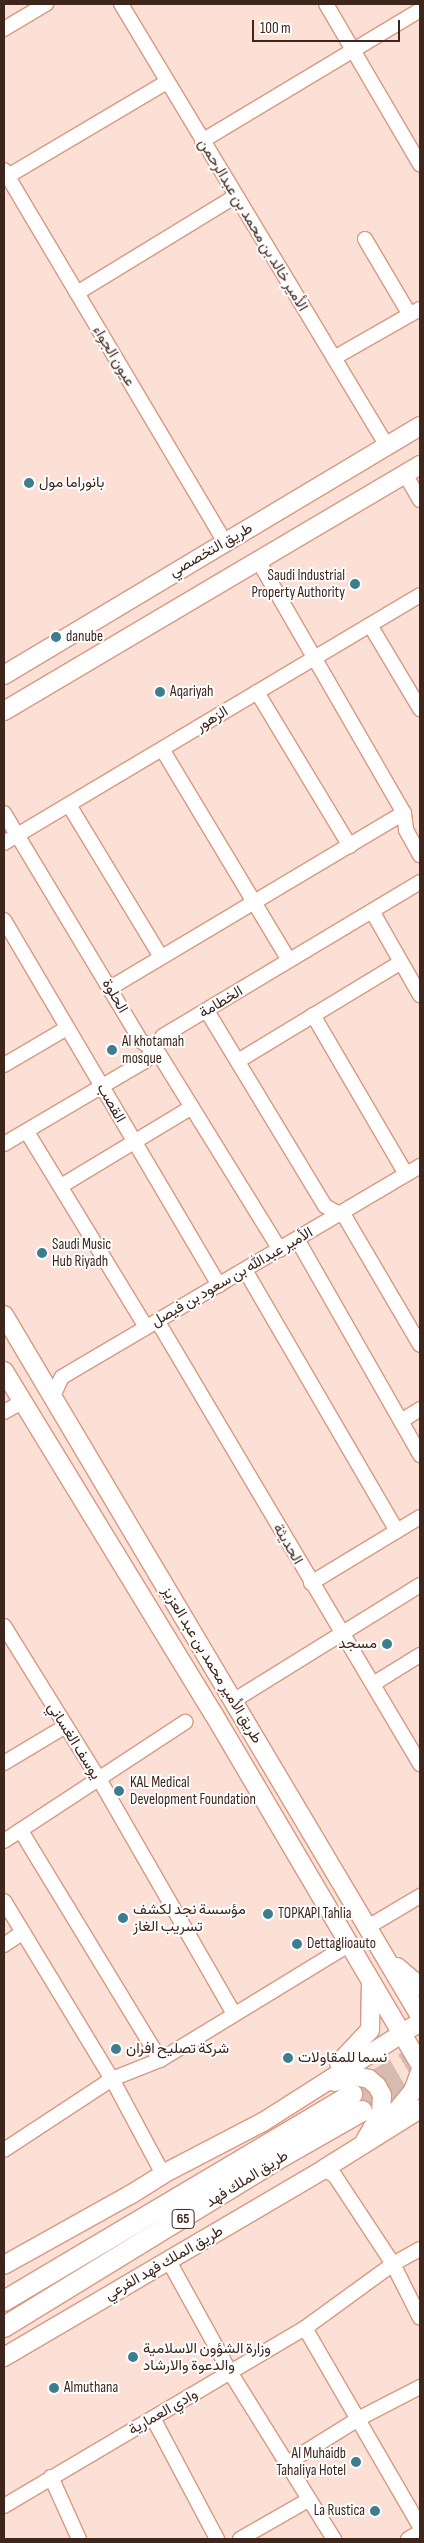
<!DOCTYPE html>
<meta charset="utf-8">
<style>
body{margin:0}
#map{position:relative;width:424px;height:2543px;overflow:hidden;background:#fce0d6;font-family:"Sofia Sans Condensed",Vazirmatn,sans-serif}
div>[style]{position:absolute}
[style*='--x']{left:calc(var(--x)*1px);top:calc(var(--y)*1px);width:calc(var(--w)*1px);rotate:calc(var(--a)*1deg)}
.highway-tunnel>*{height:20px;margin-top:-10px;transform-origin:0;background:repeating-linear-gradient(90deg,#d6bbb1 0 20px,transparent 0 30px)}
.roads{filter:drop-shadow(1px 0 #d99881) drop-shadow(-1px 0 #d99881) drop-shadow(0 1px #d99881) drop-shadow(0 -1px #d99881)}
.minor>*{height:14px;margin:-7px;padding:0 7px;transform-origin:7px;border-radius:7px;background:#fff}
.major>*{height:18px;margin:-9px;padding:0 9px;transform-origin:9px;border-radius:9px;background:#fff}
.highway>*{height:20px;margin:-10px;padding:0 10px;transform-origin:10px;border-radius:10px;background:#fff}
.dots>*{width:14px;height:14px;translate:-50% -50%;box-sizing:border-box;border:2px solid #fff;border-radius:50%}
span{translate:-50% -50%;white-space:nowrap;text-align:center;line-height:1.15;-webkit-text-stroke:4px #fff;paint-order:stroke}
.shield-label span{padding:1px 4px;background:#fff;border:1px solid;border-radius:4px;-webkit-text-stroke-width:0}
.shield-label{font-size:14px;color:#3f261c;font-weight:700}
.street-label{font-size:15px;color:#3f261c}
.poi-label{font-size:15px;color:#3f261c}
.left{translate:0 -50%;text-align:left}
.right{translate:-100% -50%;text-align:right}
.frame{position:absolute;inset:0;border:5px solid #3f261c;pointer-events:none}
.scale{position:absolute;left:252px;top:20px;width:148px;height:22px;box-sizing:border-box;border:2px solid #3f261c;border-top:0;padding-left:6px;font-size:15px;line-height:18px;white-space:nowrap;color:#3f261c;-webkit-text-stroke:4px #fff;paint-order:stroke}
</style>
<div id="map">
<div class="highway-tunnel">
<div style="--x:352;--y:2094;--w:79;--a:-31.1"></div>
<div style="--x:362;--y:2111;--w:68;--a:-31.1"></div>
</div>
<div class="roads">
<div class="minor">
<div style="--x:121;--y:4;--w:516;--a:58.96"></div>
<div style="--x:326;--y:4;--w:186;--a:59.6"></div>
<div style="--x:4;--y:29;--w:49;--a:-30.8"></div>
<div style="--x:202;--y:141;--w:254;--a:-31"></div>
<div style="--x:4;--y:170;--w:433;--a:59.3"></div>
<div style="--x:8;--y:176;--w:185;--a:-30.6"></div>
<div style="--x:365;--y:239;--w:88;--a:59.4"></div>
<div style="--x:77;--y:293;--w:186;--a:-31.4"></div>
<div style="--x:334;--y:358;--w:99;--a:-29.7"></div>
<div style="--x:405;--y:474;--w:30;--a:60"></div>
<div style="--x:259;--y:562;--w:290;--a:60"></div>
<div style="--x:404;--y:813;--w:17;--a:83"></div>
<div style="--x:406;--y:830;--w:29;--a:61"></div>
<div style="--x:370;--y:625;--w:98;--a:59.2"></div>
<div style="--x:257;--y:692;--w:180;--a:58.9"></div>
<div style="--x:162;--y:749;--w:246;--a:59"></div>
<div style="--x:69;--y:805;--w:178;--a:58.8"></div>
<div style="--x:4;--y:813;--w:266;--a:59"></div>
<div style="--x:141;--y:1041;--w:22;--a:36"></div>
<div style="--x:159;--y:1054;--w:230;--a:58.3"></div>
<div style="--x:4;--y:843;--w:484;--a:-30.8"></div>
<div style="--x:372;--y:911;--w:97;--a:60.3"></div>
<div style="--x:4;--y:920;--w:424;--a:59.5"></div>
<div style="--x:110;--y:988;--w:342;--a:-30.8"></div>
<div style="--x:207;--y:1011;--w:228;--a:58.8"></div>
<div style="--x:325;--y:1206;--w:23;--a:29"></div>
<div style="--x:345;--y:1217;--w:148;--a:59.6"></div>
<div style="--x:313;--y:1015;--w:184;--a:59.7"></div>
<div style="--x:238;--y:1061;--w:189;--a:-31.2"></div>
<div style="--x:4;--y:1065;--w:73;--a:-30.4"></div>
<div style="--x:27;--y:1132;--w:228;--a:58.6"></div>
<div style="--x:4;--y:1144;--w:164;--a:-30.5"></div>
<div style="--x:145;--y:1061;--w:31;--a:-54"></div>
<div style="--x:163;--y:1036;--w:300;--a:-30.9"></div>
<div style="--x:61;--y:1186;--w:153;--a:-31.1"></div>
<div style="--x:297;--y:1239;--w:249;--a:60.3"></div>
<div style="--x:245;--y:1270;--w:302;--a:59.8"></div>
<div style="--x:158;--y:1322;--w:514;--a:59.34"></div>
<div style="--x:53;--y:1396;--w:21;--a:-65"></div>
<div style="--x:62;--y:1377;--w:416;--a:-30.5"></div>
<div style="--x:4;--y:1412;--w:21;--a:-29"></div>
<div style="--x:401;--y:1421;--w:22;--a:-32"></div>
<div style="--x:311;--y:1583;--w:127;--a:-31.2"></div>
<div style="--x:4;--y:1626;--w:180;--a:58.2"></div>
<div style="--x:99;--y:1779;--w:271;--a:60.1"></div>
<div style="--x:373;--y:1684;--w:55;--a:-31.7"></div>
<div style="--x:233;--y:1701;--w:220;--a:-31.8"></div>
<div style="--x:4;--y:1763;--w:70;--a:-31"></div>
<div style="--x:21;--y:1831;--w:268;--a:58.7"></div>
<div style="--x:4;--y:1841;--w:217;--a:-33.3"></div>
<div style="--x:4;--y:1901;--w:208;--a:58.8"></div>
<div style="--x:112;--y:2079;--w:108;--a:61.8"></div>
<div style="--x:368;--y:1927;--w:61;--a:-30.8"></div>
<div style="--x:4;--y:1945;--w:23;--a:-34"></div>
<div style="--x:4;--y:2150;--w:129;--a:-33.3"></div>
<div style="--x:112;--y:2079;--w:52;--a:-21.6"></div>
<div style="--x:160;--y:2060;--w:223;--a:-31.4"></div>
<div style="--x:324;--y:2169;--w:13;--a:32"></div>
<div style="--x:335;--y:2176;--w:105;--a:56.6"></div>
<div style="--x:393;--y:2264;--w:60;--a:63.4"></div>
<div style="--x:170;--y:2257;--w:8;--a:83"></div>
<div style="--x:171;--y:2265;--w:122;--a:61.1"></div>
<div style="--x:230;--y:2372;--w:197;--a:58.1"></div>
<div style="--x:305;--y:2328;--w:229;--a:59.9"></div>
<div style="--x:153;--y:2418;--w:137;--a:62.1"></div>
<div style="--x:289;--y:2462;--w:81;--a:-31.9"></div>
<div style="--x:358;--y:2419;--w:70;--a:-27.3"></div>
<div style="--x:51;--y:2477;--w:68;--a:65.7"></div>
<div style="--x:4;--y:2506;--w:350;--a:-30.6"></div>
<div style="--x:305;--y:2328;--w:109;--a:-36"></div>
<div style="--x:393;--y:2264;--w:31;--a:-29"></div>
<div style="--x:240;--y:2539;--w:78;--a:-29.8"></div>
<div style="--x:408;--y:2539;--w:14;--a:-30"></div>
</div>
<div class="major">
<div style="--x:4;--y:675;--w:485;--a:-30.9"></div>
<div style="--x:4;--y:711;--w:483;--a:-30.6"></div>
<div style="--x:4;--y:1315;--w:815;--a:59.31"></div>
<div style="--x:4;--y:1371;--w:401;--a:58.6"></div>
<div style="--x:213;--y:1713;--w:407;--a:59.5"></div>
<div style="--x:397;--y:1967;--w:30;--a:40"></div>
<div style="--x:339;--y:2063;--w:45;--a:-46.8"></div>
<div style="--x:370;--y:2030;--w:48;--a:-88.8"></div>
<div style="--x:335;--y:2082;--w:21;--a:-17"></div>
<div style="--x:355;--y:2076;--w:14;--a:12"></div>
<div style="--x:369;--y:2079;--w:11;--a:41"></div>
<div style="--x:377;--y:2086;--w:10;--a:61"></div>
<div style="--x:382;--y:2095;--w:18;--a:93"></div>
<div style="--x:381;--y:2113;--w:32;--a:120"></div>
<div style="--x:385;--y:2125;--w:44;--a:-50.5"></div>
<div style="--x:413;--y:2091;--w:20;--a:-70"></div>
<div style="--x:4;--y:2265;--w:144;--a:-29.1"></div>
<div style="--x:130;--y:2195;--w:39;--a:-32"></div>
<div style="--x:163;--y:2174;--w:113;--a:-27.5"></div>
<div style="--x:263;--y:2122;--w:186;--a:-32.5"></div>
<div style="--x:4;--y:2357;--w:371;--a:-30.4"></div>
<div style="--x:324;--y:2169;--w:113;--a:-32"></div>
</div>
<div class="highway">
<div style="--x:4;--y:2301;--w:405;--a:-30.7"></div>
<div style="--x:4;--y:2327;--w:319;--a:-31.5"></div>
<div style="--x:276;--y:2160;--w:99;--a:-29.7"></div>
</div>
</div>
<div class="dots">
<div style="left:29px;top:483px;background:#3c7d90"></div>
<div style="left:355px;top:584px;background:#3c7d90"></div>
<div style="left:56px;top:637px;background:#3c7d90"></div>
<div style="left:160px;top:692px;background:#3c7d90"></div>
<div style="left:112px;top:1050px;background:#3c7d90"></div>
<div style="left:42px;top:1253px;background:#3c7d90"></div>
<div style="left:387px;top:1644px;background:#3c7d90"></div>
<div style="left:119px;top:1791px;background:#3c7d90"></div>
<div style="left:268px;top:1914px;background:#3c7d90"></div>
<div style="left:123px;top:1918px;background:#3c7d90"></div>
<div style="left:297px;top:1944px;background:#3c7d90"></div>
<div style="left:116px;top:2049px;background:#3c7d90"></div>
<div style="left:288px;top:2058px;background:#3c7d90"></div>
<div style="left:133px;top:2357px;background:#3c7d90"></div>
<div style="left:54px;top:2388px;background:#3c7d90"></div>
<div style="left:356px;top:2462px;background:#3c7d90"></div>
<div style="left:375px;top:2511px;background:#3c7d90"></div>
</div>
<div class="shield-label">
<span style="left:183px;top:2219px">65</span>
</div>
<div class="street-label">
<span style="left:253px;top:225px;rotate:59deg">الأمير خالد بن محمد بن عبدالرحمن</span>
<span style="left:114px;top:356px;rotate:59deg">عيون الجواء</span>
<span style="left:211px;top:550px;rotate:-30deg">طريق التخصصي</span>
<span style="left:212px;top:719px;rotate:-31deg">الزهور</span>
<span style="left:115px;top:996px;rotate:60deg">الحلوة</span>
<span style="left:221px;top:1002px;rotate:-31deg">الخطامة</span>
<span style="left:111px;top:1103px;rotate:60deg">القصب</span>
<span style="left:232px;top:1277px;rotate:-30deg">الأمير عبدالله بن سعود بن فيصل</span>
<span style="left:288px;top:1544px;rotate:60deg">الحديثة</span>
<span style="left:212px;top:1665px;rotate:59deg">طريق الأمير محمد بن عبد العزيز</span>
<span style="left:74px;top:1741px;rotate:58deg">يوسف الغساني</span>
<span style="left:247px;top:2179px;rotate:-32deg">طريق الملك فهد</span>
<span style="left:164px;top:2263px;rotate:-30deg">طريق الملك فهد الفرعي</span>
<span style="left:163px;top:2412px;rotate:-30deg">وادي العمارية</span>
</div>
<div class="poi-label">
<span class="left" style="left:39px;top:483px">بانوراما مول</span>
<span class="right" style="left:345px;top:584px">Saudi Industrial<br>Property Authority</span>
<span class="left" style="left:66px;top:637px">danube</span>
<span class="left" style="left:170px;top:692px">Aqariyah</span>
<span class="left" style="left:122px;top:1050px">Al khotamah<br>mosque</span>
<span class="left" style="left:52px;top:1253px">Saudi Music<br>Hub Riyadh</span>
<span class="right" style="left:377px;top:1644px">مسجد</span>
<span class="left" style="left:130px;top:1791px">KAL Medical<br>Development Foundation</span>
<span class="left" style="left:133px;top:1918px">مؤسسة نجد لكشف<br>تسريب الغاز</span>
<span class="left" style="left:278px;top:1914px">TOPKAPI Tahlia</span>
<span class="left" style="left:307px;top:1944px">Dettaglioauto</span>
<span class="left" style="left:126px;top:2049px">شركة تصليح افران</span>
<span class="left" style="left:298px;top:2058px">نسما للمقاولات</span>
<span class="left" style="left:143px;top:2357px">وزارة الشؤون الاسلامية<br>والدعوة والارشاد</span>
<span class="left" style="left:64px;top:2388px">Almuthana</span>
<span class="right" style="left:346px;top:2462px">Al Muhaidb<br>Tahaliya Hotel</span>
<span class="right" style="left:365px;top:2511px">La Rustica</span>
</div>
<div class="frame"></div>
<div class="scale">100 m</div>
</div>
